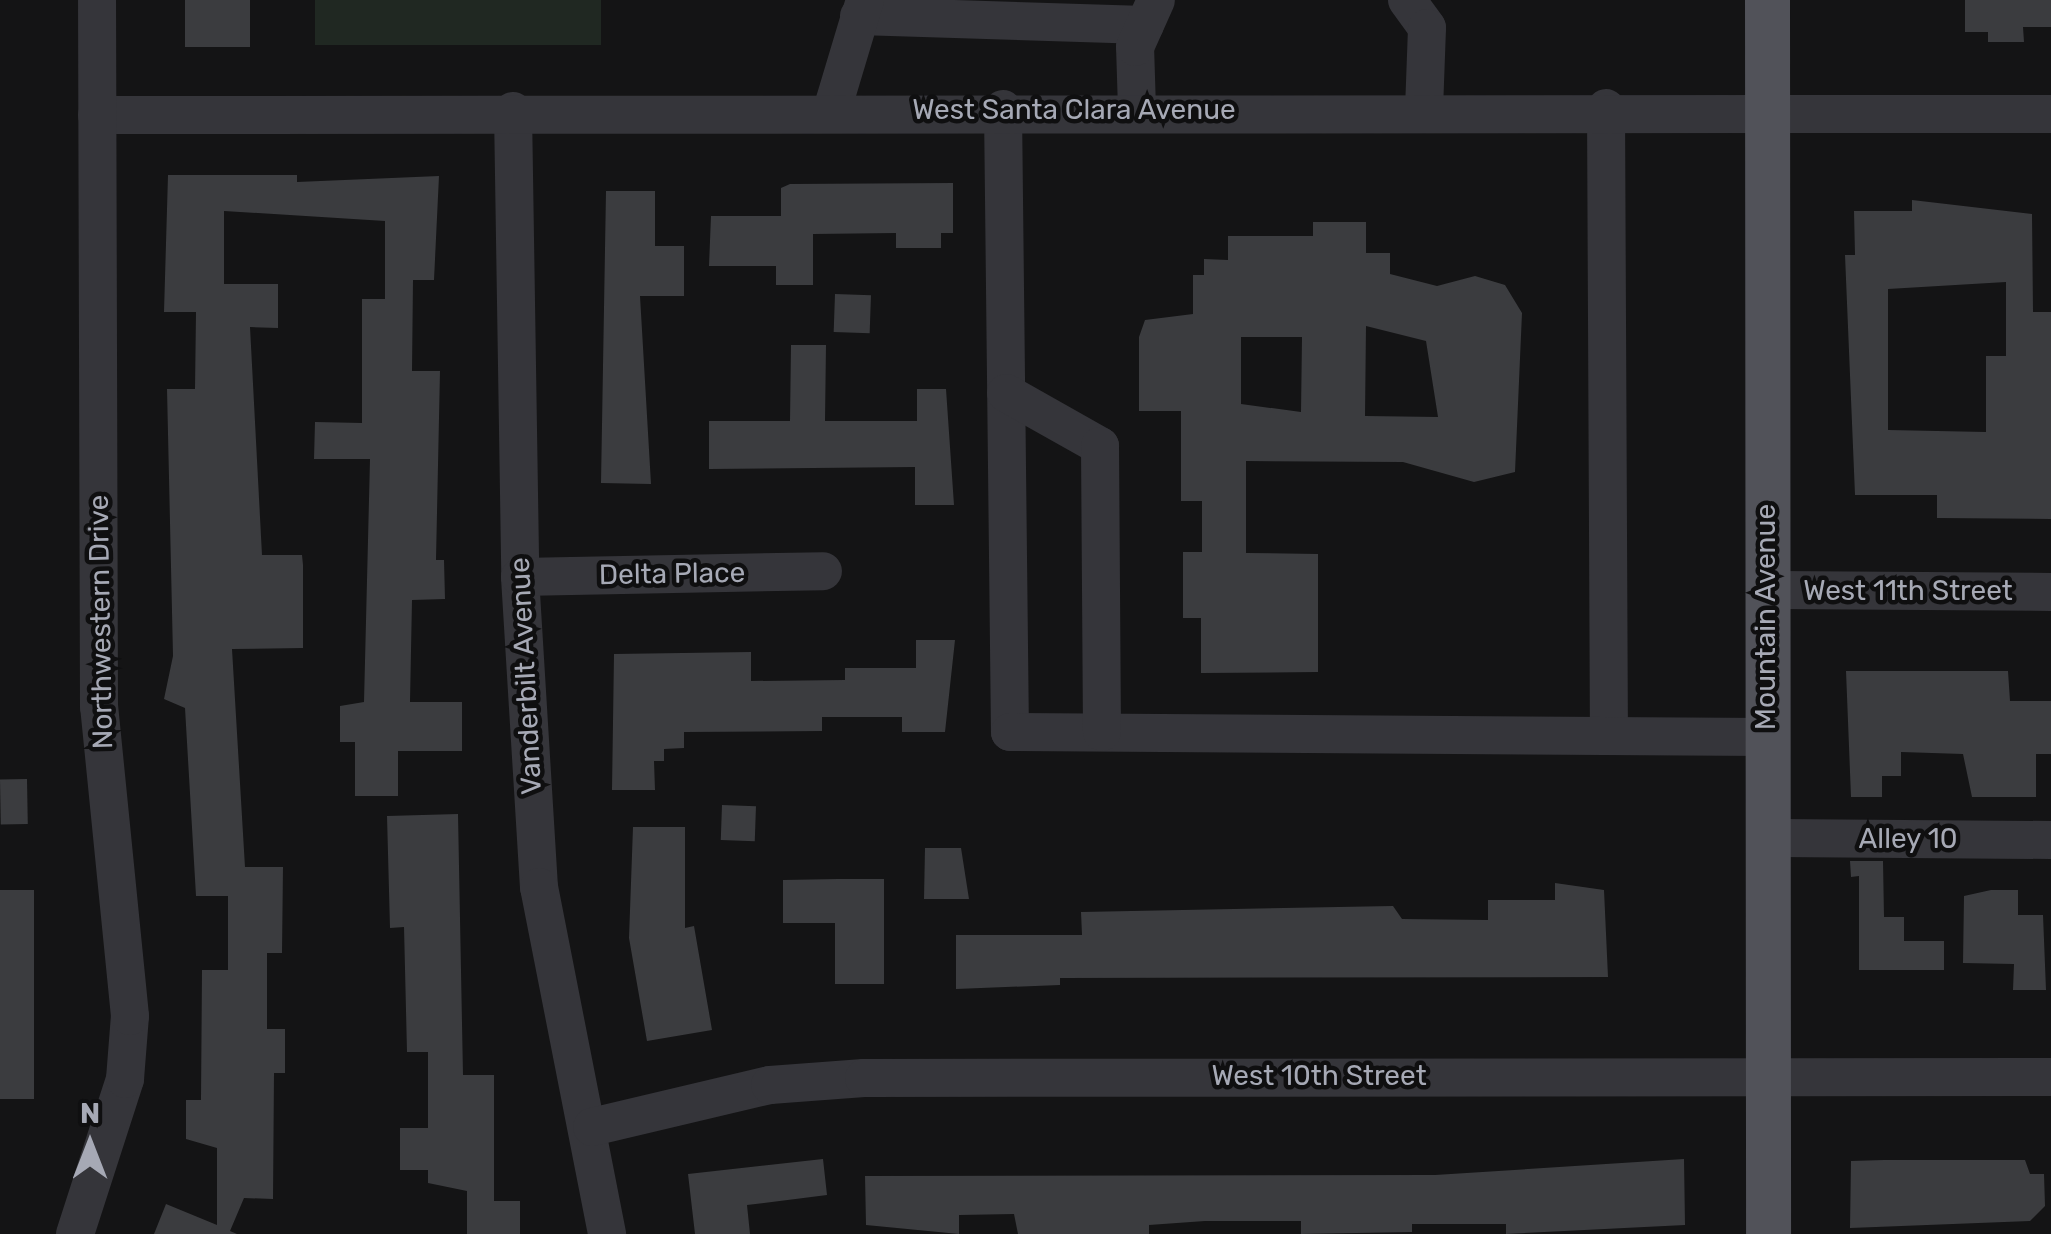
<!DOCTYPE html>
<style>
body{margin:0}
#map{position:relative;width:2051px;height:1234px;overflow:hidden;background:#141415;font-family:Rubik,sans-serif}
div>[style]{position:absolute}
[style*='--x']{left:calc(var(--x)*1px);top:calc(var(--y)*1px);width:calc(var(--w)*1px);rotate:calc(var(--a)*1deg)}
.green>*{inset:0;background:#202822;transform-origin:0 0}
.building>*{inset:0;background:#3b3c3f;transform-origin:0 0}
.minor>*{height:38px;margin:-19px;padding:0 19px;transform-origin:19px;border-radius:19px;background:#35353a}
.major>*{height:45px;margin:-22.5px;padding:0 22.5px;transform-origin:22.5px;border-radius:22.5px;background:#515259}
span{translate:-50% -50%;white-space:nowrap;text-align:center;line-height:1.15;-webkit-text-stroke:9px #0f0f10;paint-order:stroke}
.street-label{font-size:28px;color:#a6a9b5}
.north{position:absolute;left:40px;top:1094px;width:100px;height:100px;-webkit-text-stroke:8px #0f0f10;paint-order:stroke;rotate:0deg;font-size:28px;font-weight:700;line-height:40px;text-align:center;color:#a6a9b5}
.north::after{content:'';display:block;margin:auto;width:35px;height:45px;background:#a6a9b5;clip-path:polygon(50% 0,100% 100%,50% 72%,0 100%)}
</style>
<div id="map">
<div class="green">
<div style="left:315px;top:0;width:286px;height:45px"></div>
</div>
<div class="building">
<div style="left:185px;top:0;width:65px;height:47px"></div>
<div style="clip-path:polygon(1965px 0,2051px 0,2051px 27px,2023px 27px,2024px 42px,1988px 42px,1988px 32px,1965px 32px)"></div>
<div style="clip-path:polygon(168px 175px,297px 175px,297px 182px,439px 176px,434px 280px,413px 280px,412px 371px,440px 371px,436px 560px,444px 560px,445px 599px,412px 600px,410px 702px,462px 702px,462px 751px,398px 751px,398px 796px,355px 796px,355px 742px,340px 742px,340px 706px,364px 702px,370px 459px,314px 459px,315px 422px,362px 423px,362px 299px,385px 299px,385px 221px,224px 211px,224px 284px,278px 284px,278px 328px,250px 327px,262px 555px,302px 555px,303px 565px,303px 648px,232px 649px,245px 867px,283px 867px,282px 953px,267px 953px,267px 1029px,285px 1029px,285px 1073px,274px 1073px,273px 1199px,244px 1198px,230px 1231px,237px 1234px,154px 1234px,166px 1204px,217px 1225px,217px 1148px,186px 1139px,186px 1100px,201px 1100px,202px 970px,228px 970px,228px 896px,196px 896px,185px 708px,164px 699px,173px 656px,167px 389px,195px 389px,196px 312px,164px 312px)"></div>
<div style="clip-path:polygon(953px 183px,953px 233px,941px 233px,941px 248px,896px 248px,896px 233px,813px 234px,813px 285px,776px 285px,776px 266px,709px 266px,711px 216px,781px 216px,781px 188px,790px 184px)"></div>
<div style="clip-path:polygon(606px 191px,655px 191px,655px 246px,684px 246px,684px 296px,640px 296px,651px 484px,601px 483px)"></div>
<div style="clip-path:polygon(evenodd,1912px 200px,2032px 214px,2033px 312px,2051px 312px,2051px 519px,1937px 518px,1937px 495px,1855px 495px,1845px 255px,1855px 255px,1854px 211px,1912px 211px,1912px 200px,2006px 282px,2006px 356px,1986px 356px,1986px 432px,1888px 430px,1888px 289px,2006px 282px)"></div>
<div style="clip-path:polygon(evenodd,1313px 222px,1366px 222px,1366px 253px,1390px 253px,1390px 274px,1437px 286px,1475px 276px,1505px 285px,1522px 313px,1515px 472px,1474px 482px,1403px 462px,1246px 461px,1246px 553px,1318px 554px,1318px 672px,1201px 673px,1201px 618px,1183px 618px,1183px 552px,1202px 552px,1202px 501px,1181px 501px,1181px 411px,1139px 411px,1139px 337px,1145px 320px,1193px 314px,1193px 275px,1204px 275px,1204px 259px,1228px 260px,1228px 236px,1313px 236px,1313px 222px,1366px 326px,1426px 341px,1438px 417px,1365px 416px,1366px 326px,1313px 222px,1241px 337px,1302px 337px,1301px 412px,1241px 404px,1241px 337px)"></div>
<div style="left:835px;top:294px;width:36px;height:38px;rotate:2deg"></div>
<div style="clip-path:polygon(791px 345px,826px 345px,825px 421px,917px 421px,917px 389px,946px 389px,954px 505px,915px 505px,915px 467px,709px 469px,709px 421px,790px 421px)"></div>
<div style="clip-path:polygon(916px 640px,955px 640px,945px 732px,902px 732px,902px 717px,822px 717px,822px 731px,684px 732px,684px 748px,664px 749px,664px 761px,654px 761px,655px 790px,612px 790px,614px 654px,751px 652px,751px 681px,845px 680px,845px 668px,916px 668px)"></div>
<div style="clip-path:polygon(1846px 671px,2008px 671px,2010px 701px,2051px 701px,2051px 754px,2036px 754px,2036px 797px,1972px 797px,1963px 754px,1901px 752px,1901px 776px,1882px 776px,1882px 797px,1851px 797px)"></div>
<div style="left:27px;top:779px;width:45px;height:27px;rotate:89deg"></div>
<div style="left:722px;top:805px;width:34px;height:35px;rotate:2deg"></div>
<div style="clip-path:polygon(458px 814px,463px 1075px,494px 1075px,494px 1201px,520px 1201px,520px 1234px,467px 1234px,467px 1191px,428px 1183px,428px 1170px,400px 1170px,400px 1128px,428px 1128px,428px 1052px,407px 1052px,404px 927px,390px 928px,387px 816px)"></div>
<div style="clip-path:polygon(633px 827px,685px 827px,685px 928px,694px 926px,712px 1030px,647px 1041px,629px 938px)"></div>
<div style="clip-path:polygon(925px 848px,961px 848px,969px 899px,924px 899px)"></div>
<div style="clip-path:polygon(1850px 861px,1883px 861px,1884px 917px,1904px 917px,1904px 941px,1944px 941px,1944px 970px,1859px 970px,1859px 876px,1851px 877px)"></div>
<div style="clip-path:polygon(838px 879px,884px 879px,884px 984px,835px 984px,835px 923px,783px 923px,783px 880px)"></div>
<div style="clip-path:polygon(1555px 883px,1604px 890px,1608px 977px,1060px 978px,1060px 985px,956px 989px,956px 935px,1082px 935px,1081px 912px,1393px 906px,1402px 919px,1488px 920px,1488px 900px,1555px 900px)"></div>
<div style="left:0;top:890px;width:34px;height:209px"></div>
<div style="clip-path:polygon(1991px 890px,2018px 890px,2018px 915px,2043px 915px,2046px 990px,2013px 990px,2014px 964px,1963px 963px,1964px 896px)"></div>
<div style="clip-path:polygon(823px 1159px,827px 1195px,747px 1205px,750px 1234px,695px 1234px,688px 1174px)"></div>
<div style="clip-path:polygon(1684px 1159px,1685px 1225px,1506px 1234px,1506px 1224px,1412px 1224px,1412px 1232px,1301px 1234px,1301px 1221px,1205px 1221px,1149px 1225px,1149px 1234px,1018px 1234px,1014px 1214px,959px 1215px,959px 1234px,866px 1225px,865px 1176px,1435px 1175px)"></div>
<div style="clip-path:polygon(1884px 1160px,2025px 1160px,2030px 1174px,2044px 1174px,2045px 1206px,2030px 1221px,1850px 1228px,1851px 1161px)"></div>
</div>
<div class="minor">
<div style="--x:1407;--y:0;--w:34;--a:54"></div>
<div style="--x:1427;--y:28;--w:81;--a:92.1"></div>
<div style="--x:859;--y:16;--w:286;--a:1.8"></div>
<div style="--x:1606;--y:108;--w:628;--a:89.73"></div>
<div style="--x:1003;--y:109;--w:623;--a:89.36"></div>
<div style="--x:1010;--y:732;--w:755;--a:0.38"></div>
<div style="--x:1137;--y:109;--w:62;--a:-91.8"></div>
<div style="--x:1135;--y:47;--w:51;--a:-65.9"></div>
<div style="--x:832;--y:110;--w:115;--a:-73.3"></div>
<div style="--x:513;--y:111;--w:466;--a:89.1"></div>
<div style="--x:520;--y:577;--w:311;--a:86.5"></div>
<div style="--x:539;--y:887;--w:354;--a:78.9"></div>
<div style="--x:97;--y:115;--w:1954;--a:-0.03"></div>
<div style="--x:1006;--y:393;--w:108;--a:29.4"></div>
<div style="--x:1100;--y:446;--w:286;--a:89.6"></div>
<div style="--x:520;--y:577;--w:303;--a:-1.1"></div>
<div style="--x:1766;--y:590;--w:285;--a:0.4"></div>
<div style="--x:1765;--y:838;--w:286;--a:0.4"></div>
<div style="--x:592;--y:1127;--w:183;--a:-13.3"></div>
<div style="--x:770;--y:1085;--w:94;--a:-4.3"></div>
<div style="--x:864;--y:1078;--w:1187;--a:-0.05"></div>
<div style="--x:75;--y:1234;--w:163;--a:-72.1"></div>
<div style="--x:125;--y:1079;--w:63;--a:-85.5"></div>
<div style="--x:130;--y:1016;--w:311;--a:-95.7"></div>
<div style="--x:99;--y:707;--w:707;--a:-90.16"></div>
</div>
<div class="major">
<div style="--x:1767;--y:0;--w:1234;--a:89.95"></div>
</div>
<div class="street-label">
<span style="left:1074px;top:110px">West Santa Clara Avenue</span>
<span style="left:672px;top:574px;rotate:-1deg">Delta Place</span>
<span style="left:1908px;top:591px">West 11th Street</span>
<span style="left:1766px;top:617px;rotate:-90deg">Mountain Avenue</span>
<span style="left:101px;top:622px;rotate:-91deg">Northwestern Drive</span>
<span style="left:526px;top:676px;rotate:-93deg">Vanderbilt Avenue</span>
<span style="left:1908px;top:839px">Alley 10</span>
<span style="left:1319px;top:1076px">West 10th Street</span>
</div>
<div class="north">N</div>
</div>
